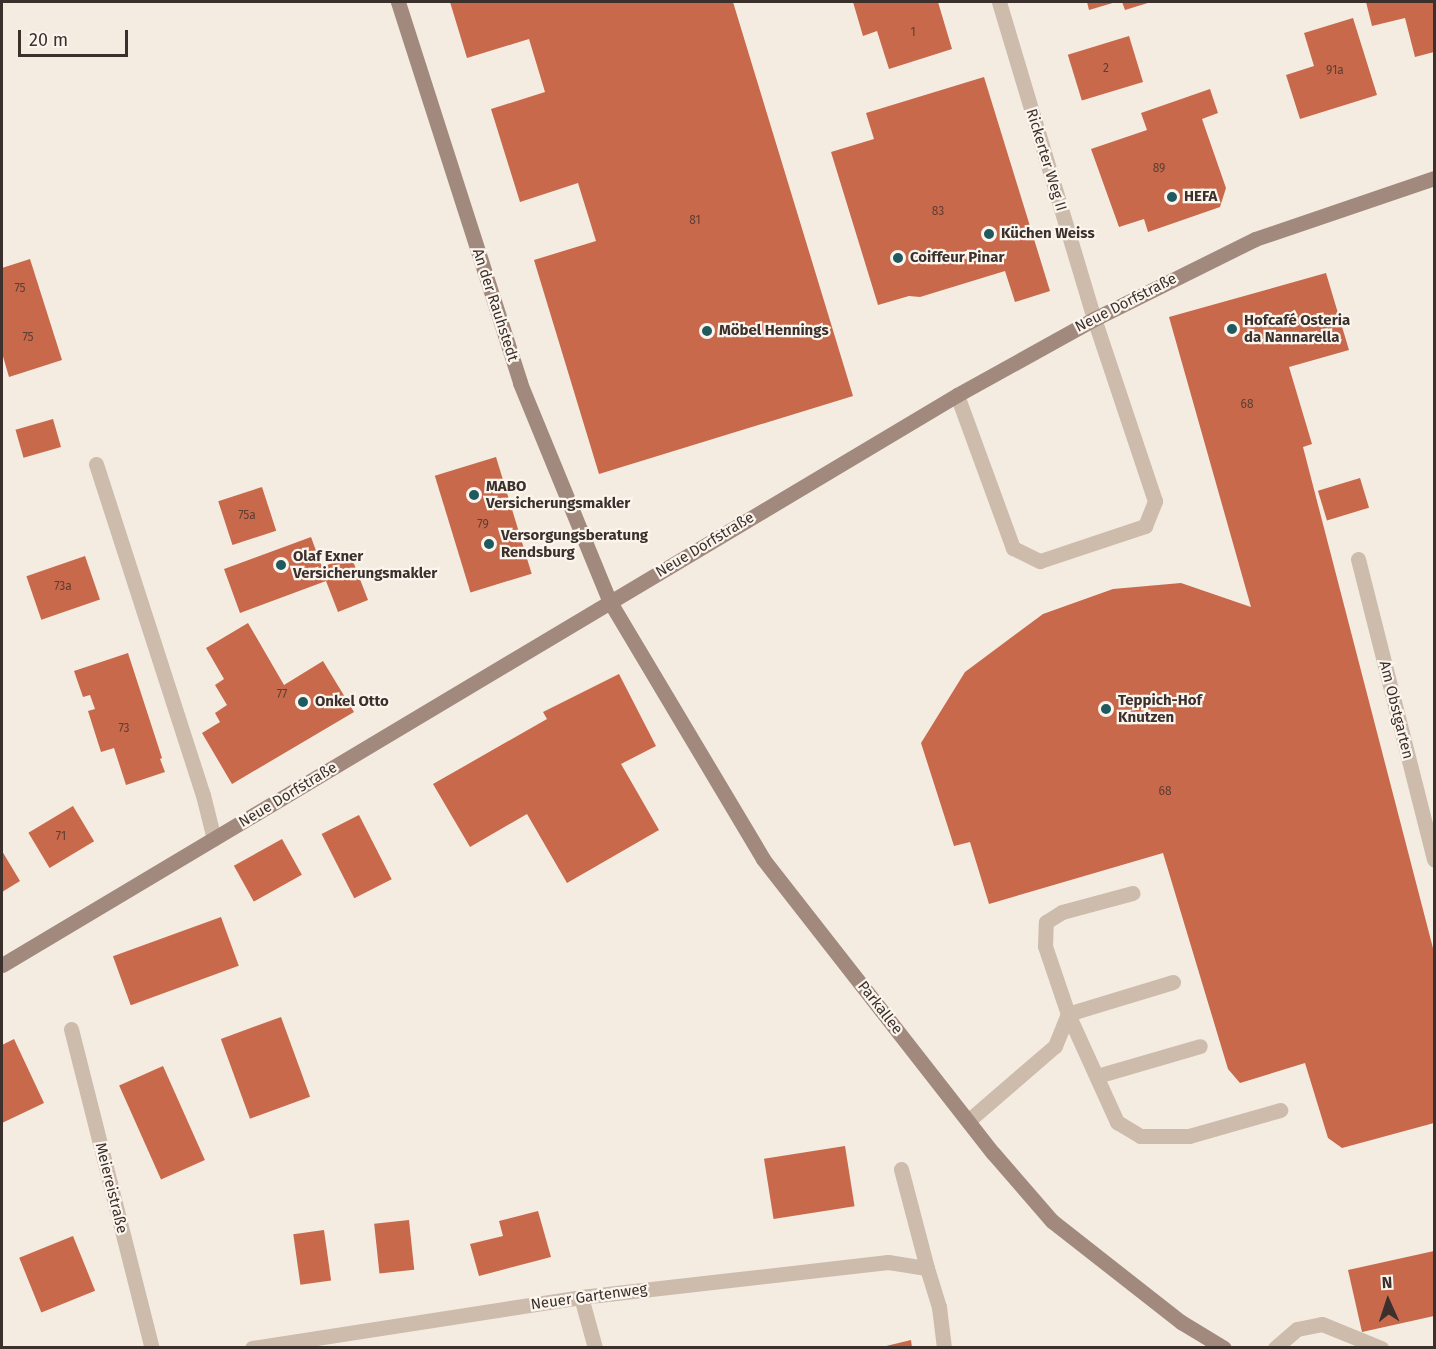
<!DOCTYPE html>
<meta charset="utf-8">
<style>
body{margin:0}
#map{position:relative;width:1436px;height:1349px;overflow:hidden;background:#f4ebe1;font-family:"Fira Sans",sans-serif}
div>[style]{position:absolute}
[style*='--x']{left:calc(var(--x)*1px);top:calc(var(--y)*1px);width:calc(var(--w)*1px);rotate:calc(var(--a)*1deg)}
.building>*{inset:0;background:#c8694b;transform-origin:0 0}
.lane>*{height:15px;margin:-7.5px;padding:0 7.5px;transform-origin:7.5px;border-radius:7.5px;background:#cdbbac}
.street>*{height:15px;margin:-7.5px;padding:0 7.5px;transform-origin:7.5px;border-radius:7.5px;background:#cdbbac}
.secondary>*{height:15px;margin:-7.5px;padding:0 7.5px;transform-origin:7.5px;border-radius:7.5px;background:#a18a7d}
.dots>*{width:16px;height:16px;translate:-50% -50%;box-sizing:border-box;border:3px solid #fbf5ee;border-radius:50%}
span{translate:-50% -50%;white-space:nowrap;text-align:center;line-height:1.15;-webkit-text-stroke:4.5px #fbf5ee;paint-order:stroke}
.number-label{font-size:12px;color:#5e3e33}
.number-label span{-webkit-text-stroke-width:0}
.street-label{font-size:15px;color:#3b302b}
.poi-label{font-size:15px;color:#3b302b;font-weight:700}
.left{translate:0 -50%;text-align:left}
.frame{position:absolute;inset:0;border:3px solid #3b302b;pointer-events:none}
.north{position:absolute;left:1358px;top:1271px;width:60px;height:60px;-webkit-text-stroke:4px #fbf5ee;paint-order:stroke;rotate:357deg;font-size:16px;font-weight:700;line-height:24px;text-align:center;color:#3b302b}
.north::after{content:'';display:block;margin:auto;width:21px;height:27px;background:#3b302b;clip-path:polygon(50% 0,100% 100%,50% 72%,0 100%)}
.scale{position:absolute;left:18px;top:30px;width:110px;height:27px;box-sizing:border-box;border:3px solid #3b302b;border-top:0;padding-left:8px;font-size:18px;line-height:21px;white-space:nowrap;color:#3b302b;-webkit-text-stroke:4px #fbf5ee;paint-order:stroke}
</style>
<div id="map">
<div class="building">
<div style="clip-path:polygon(450px 2px,733px 2px,853px 396px,599px 474px,534px 260px,596px 241px,578px 183px,520px 202px,491px 109px,545px 92px,529px 39px,467px 58px)"></div>
<div style="clip-path:polygon(853px 2px,938px 2px,952px 49px,889px 69px,877px 31px,863px 36px)"></div>
<div style="clip-path:polygon(1087px 2px,1116px 2px,1089px 10px)"></div>
<div style="clip-path:polygon(1122px 2px,1151px 2px,1125px 10px)"></div>
<div style="clip-path:polygon(1366px 2px,1434px 2px,1434px 52px,1415px 57px,1405px 18px,1372px 26px)"></div>
<div style="clip-path:polygon(1353px 18px,1377px 95px,1300px 119px,1286px 75px,1314px 66px,1304px 33px)"></div>
<div style="left:1129px;top:36px;width:48px;height:64px;rotate:73deg"></div>
<div style="clip-path:polygon(984px 77px,1050px 291px,1015px 302px,1005px 271px,920px 297px,909px 296px,878px 305px,831px 152px,874px 139px,866px 113px)"></div>
<div style="clip-path:polygon(1210px 89px,1218px 113px,1202px 119px,1226px 188px,1220px 207px,1148px 232px,1144px 219px,1119px 227px,1091px 149px,1147px 130px,1141px 113px)"></div>
<div style="clip-path:polygon(30px 259px,62px 360px,9px 377px,2px 353px,2px 268px)"></div>
<div style="clip-path:polygon(1326px 273px,1349px 350px,1289px 367px,1312px 444px,1303px 447px,1434px 952px,1434px 1123px,1342px 1148px,1328px 1138px,1305px 1063px,1240px 1083px,1228px 1069px,1163px 853px,989px 904px,970px 842px,954px 846px,921px 743px,965px 672px,1043px 614px,1113px 589px,1181px 583px,1251px 607px,1169px 317px)"></div>
<div style="left:53px;top:419px;width:29px;height:39px;rotate:74deg"></div>
<div style="left:496px;top:457px;width:122px;height:64px;rotate:73deg"></div>
<div style="left:1360px;top:478px;width:31px;height:44px;rotate:73deg"></div>
<div style="left:262px;top:487px;width:46px;height:46px;rotate:72deg"></div>
<div style="clip-path:polygon(311px 537px,322px 567px,351px 556px,368px 600px,338px 612px,326px 581px,240px 613px,224px 569px)"></div>
<div style="left:85px;top:556px;width:46px;height:62px;rotate:71deg"></div>
<div style="clip-path:polygon(248px 623px,284px 685px,323px 661px,354px 712px,232px 784px,202px 733px,220px 722px,215px 713px,227px 705px,215px 685px,224px 679px,206px 648px)"></div>
<div style="clip-path:polygon(128px 653px,162px 758px,160px 759px,165px 772px,126px 785px,114px 748px,101px 752px,88px 711px,95px 709px,90px 695px,83px 697px,74px 671px)"></div>
<div style="clip-path:polygon(619px 674px,656px 746px,621px 764px,659px 830px,567px 883px,527px 814px,470px 847px,433px 784px,547px 719px,543px 712px)"></div>
<div style="left:73px;top:806px;width:41px;height:52px;rotate:59deg"></div>
<div style="left:359px;top:815px;width:72px;height:42px;rotate:63deg"></div>
<div style="left:282px;top:839px;width:41px;height:55px;rotate:61deg"></div>
<div style="clip-path:polygon(2px 851px,20px 881px,2px 892px)"></div>
<div style="left:221px;top:917px;width:52px;height:115px;rotate:70deg"></div>
<div style="left:281px;top:1017px;width:85px;height:64px;rotate:70deg"></div>
<div style="clip-path:polygon(14px 1039px,44px 1103px,2px 1123px,2px 1045px)"></div>
<div style="left:163px;top:1066px;width:103px;height:48px;rotate:66deg"></div>
<div style="left:845px;top:1146px;width:61px;height:82px;rotate:81deg"></div>
<div style="clip-path:polygon(538px 1211px,551px 1257px,479px 1276px,470px 1244px,503px 1236px,499px 1221px)"></div>
<div style="left:409px;top:1220px;width:50px;height:35px;rotate:84deg"></div>
<div style="left:324px;top:1230px;width:51px;height:31px;rotate:82deg"></div>
<div style="left:73px;top:1236px;width:59px;height:58px;rotate:68deg"></div>
<div style="clip-path:polygon(1434px 1251px,1434px 1316px,1362px 1332px,1348px 1270px)"></div>
<div style="clip-path:polygon(911px 1340px,912px 1348px,882px 1348px,882px 1347px)"></div>
</div>
<div class="lane">
<div style="--x:957;--y:395;--w:163;--a:69.9"></div>
<div style="--x:1013;--y:548;--w:30;--a:26"></div>
<div style="--x:1040;--y:561;--w:111;--a:-18.4"></div>
<div style="--x:1145;--y:526;--w:27;--a:-68"></div>
<div style="--x:1155;--y:501;--w:192;--a:-108.5"></div>
<div style="--x:96;--y:464;--w:348;--a:72.1"></div>
<div style="--x:203;--y:795;--w:45;--a:76"></div>
<div style="--x:1173;--y:982;--w:110;--a:163.1"></div>
<div style="--x:1068;--y:1014;--w:119;--a:65.6"></div>
<div style="--x:1117;--y:1122;--w:27;--a:31"></div>
<div style="--x:1140;--y:1136;--w:49;--a:0"></div>
<div style="--x:1189;--y:1136;--w:95;--a:-15.9"></div>
<div style="--x:1097;--y:1076;--w:107;--a:-16.2"></div>
<div style="--x:968;--y:1121;--w:115;--a:-40.8"></div>
<div style="--x:1055;--y:1046;--w:35;--a:-68"></div>
<div style="--x:1068;--y:1014;--w:72;--a:-108.7"></div>
<div style="--x:1045;--y:946;--w:24;--a:-88"></div>
<div style="--x:1046;--y:922;--w:19;--a:-32"></div>
<div style="--x:1062;--y:912;--w:73;--a:-15"></div>
<div style="--x:901;--y:1169;--w:102;--a:75.3"></div>
<div style="--x:1275;--y:1348;--w:29;--a:-41"></div>
<div style="--x:1297;--y:1329;--w:25;--a:-11"></div>
<div style="--x:1322;--y:1324;--w:64;--a:22.1"></div>
</div>
<div class="street">
<div style="--x:999;--y:2;--w:331;--a:73.3"></div>
<div style="--x:1358;--y:559;--w:310;--a:75.8"></div>
<div style="--x:71;--y:1029;--w:329;--a:75.8"></div>
<div style="--x:581;--y:1297;--w:53;--a:74.6"></div>
<div style="--x:252;--y:1348;--w:333;--a:-8.8"></div>
<div style="--x:581;--y:1297;--w:309;--a:-6.5"></div>
<div style="--x:888;--y:1262;--w:39;--a:9"></div>
<div style="--x:927;--y:1268;--w:41;--a:72.9"></div>
<div style="--x:939;--y:1307;--w:41;--a:83"></div>
</div>
<div class="secondary">
<div style="--x:398;--y:2;--w:400;--a:72.2"></div>
<div style="--x:520;--y:383;--w:237;--a:67.7"></div>
<div style="--x:610;--y:602;--w:299;--a:59.2"></div>
<div style="--x:763;--y:859;--w:373;--a:52"></div>
<div style="--x:993;--y:1153;--w:90;--a:49.1"></div>
<div style="--x:1052;--y:1221;--w:164;--a:38.1"></div>
<div style="--x:1181;--y:1322;--w:50;--a:31.2"></div>
<div style="--x:2;--y:965;--w:1112;--a:-30.83"></div>
<div style="--x:957;--y:395;--w:157;--a:-29"></div>
<div style="--x:1094;--y:319;--w:180;--a:-26.4"></div>
<div style="--x:1255;--y:239;--w:189;--a:-18.8"></div>
</div>
<div class="dots">
<div style="left:1172px;top:197px;background:#1f5a5e"></div>
<div style="left:989px;top:234px;background:#1f5a5e"></div>
<div style="left:898px;top:258px;background:#1f5a5e"></div>
<div style="left:1232px;top:329px;background:#1f5a5e"></div>
<div style="left:707px;top:331px;background:#1f5a5e"></div>
<div style="left:474px;top:495px;background:#1f5a5e"></div>
<div style="left:489px;top:544px;background:#1f5a5e"></div>
<div style="left:281px;top:565px;background:#1f5a5e"></div>
<div style="left:303px;top:702px;background:#1f5a5e"></div>
<div style="left:1106px;top:709px;background:#1f5a5e"></div>
</div>
<div class="number-label">
<span style="left:913px;top:33px">1</span>
<span style="left:1106px;top:69px">2</span>
<span style="left:1335px;top:71px">91a</span>
<span style="left:1159px;top:169px">89</span>
<span style="left:938px;top:212px">83</span>
<span style="left:695px;top:221px">81</span>
<span style="left:20px;top:289px">75</span>
<span style="left:28px;top:338px">75</span>
<span style="left:1247px;top:405px">68</span>
<span style="left:247px;top:516px">75a</span>
<span style="left:483px;top:525px">79</span>
<span style="left:63px;top:587px">73a</span>
<span style="left:282px;top:695px">77</span>
<span style="left:124px;top:729px">73</span>
<span style="left:1165px;top:792px">68</span>
<span style="left:61px;top:837px">71</span>
</div>
<div class="street-label">
<span style="left:1046px;top:160px;rotate:73deg">Rickerter Weg II</span>
<span style="left:1126px;top:303px;rotate:-27deg">Neue Dorfstraße</span>
<span style="left:495px;top:305px;rotate:72deg">An der Rauhstedt</span>
<span style="left:705px;top:545px;rotate:-31deg">Neue Dorfstraße</span>
<span style="left:1396px;top:710px;rotate:76deg">Am Obstgarten</span>
<span style="left:288px;top:795px;rotate:-31deg">Neue Dorfstraße</span>
<span style="left:880px;top:1008px;rotate:52deg">Parkallee</span>
<span style="left:111px;top:1188px;rotate:76deg">Meiereistraße</span>
<span style="left:589px;top:1297px;rotate:-8deg">Neuer Gartenweg</span>
</div>
<div class="poi-label">
<span class="left" style="left:1184px;top:197px">HEFA</span>
<span class="left" style="left:1001px;top:234px">Küchen Weiss</span>
<span class="left" style="left:910px;top:258px">Coiffeur Pinar</span>
<span class="left" style="left:1244px;top:329px">Hofcafé Osteria<br>da Nannarella</span>
<span class="left" style="left:719px;top:331px">Möbel Hennings</span>
<span class="left" style="left:486px;top:495px">MABO<br>Versicherungsmakler</span>
<span class="left" style="left:501px;top:544px">Versorgungsberatung<br>Rendsburg</span>
<span class="left" style="left:293px;top:565px">Olaf Exner<br>Versicherungsmakler</span>
<span class="left" style="left:1118px;top:709px">Teppich-Hof<br>Knutzen</span>
<span class="left" style="left:315px;top:702px">Onkel Otto</span>
</div>
<div class="frame"></div>
<div class="north">N</div>
<div class="scale">20 m</div>
</div>
